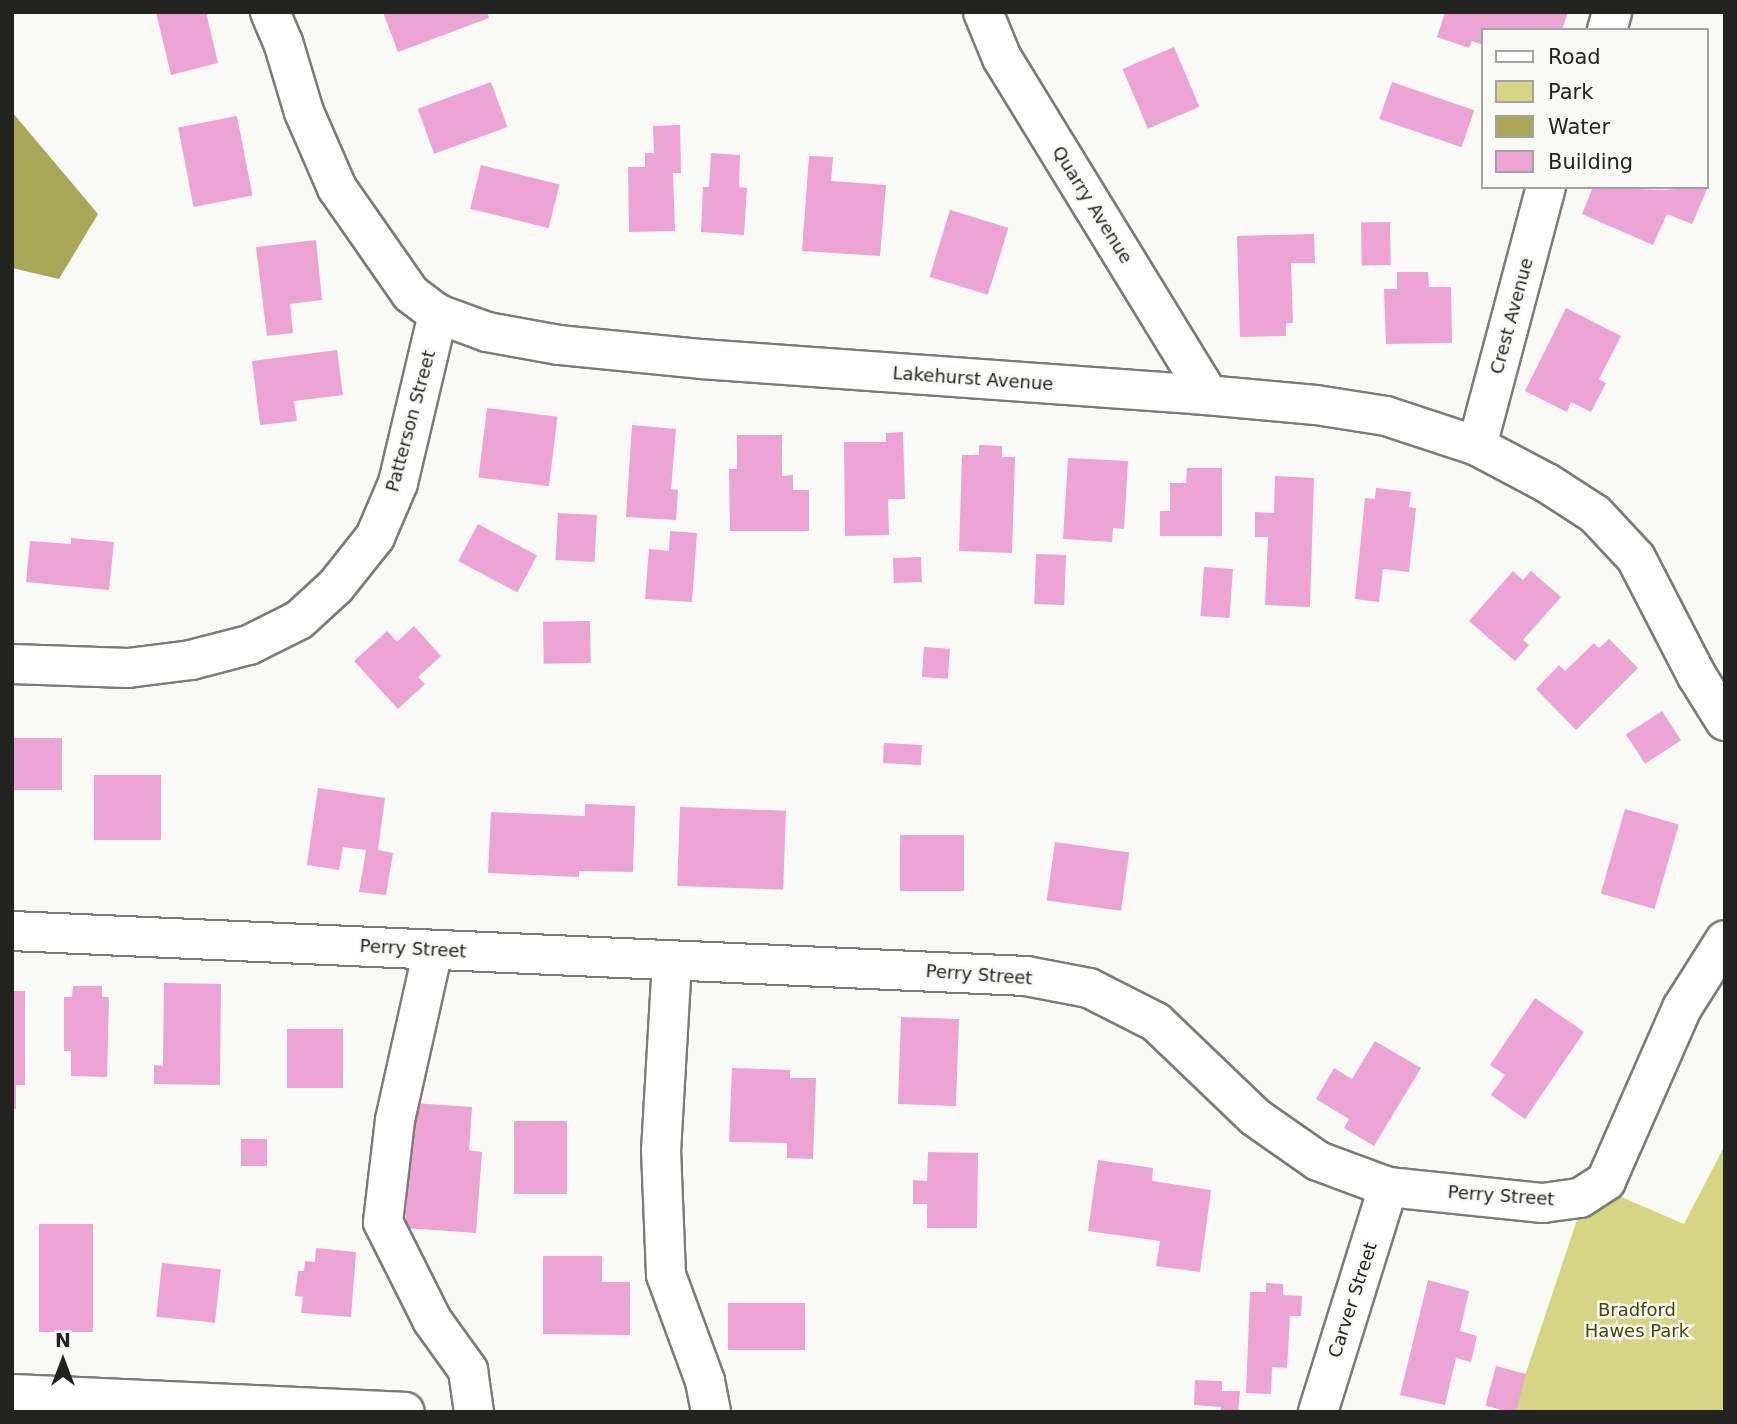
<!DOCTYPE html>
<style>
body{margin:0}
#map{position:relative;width:1737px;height:1424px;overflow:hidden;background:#f9f9f6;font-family:"DejaVu Sans",sans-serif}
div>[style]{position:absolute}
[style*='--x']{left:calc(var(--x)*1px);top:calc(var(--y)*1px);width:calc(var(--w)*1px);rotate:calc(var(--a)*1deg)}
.green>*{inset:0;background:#d5d583}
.water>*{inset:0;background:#a8a856}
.building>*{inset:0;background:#eca4d4;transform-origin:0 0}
.roads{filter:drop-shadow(2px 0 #7b7b78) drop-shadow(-2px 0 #7b7b78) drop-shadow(0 2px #7b7b78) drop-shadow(0 -2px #7b7b78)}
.minor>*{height:38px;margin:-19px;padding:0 19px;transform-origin:19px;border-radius:19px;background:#fff}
span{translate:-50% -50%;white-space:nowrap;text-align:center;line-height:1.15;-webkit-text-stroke:5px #f9f9f6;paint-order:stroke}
.street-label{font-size:18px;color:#232322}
.park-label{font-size:18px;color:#464502}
.frame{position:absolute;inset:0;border:14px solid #232322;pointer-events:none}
.legend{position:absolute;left:1481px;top:28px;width:228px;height:161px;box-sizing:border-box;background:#f9f9f6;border:2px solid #a3a3a1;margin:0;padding:9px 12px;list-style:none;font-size:21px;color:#232322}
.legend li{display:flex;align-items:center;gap:14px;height:35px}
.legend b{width:35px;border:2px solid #a3a3a1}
.north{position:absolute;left:28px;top:1326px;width:70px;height:70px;-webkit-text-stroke:5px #f9f9f6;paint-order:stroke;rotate:0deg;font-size:19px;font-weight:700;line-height:28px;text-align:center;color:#232322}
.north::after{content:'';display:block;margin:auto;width:24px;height:32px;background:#232322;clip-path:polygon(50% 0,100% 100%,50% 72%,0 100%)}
</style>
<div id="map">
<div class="green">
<div style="clip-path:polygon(1725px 1145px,1725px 1412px,1513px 1412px,1579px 1214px,1612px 1193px,1684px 1224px)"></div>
</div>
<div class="water">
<div style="clip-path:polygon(12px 112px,98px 214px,59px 279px,12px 268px)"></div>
</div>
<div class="building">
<div style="clip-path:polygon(156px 12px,206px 12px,218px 63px,171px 75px)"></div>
<div style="clip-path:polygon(383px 12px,487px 12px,489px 18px,398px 52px)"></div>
<div style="clip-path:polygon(1445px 12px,1568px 12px,1562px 30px,1483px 30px,1483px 45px,1472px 41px,1469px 48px,1437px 37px)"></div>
<div style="left:1174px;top:47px;width:65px;height:56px;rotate:67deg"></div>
<div style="left:491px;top:82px;width:48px;height:78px;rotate:70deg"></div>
<div style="left:1392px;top:82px;width:87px;height:39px;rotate:19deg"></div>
<div style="left:237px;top:116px;width:81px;height:60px;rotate:79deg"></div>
<div style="clip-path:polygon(680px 125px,681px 173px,673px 173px,675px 231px,629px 232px,628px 167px,645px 167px,645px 153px,654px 153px,653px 126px)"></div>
<div style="clip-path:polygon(711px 153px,740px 155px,739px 187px,747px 188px,744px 235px,701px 232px,703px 187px,709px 187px)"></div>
<div style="clip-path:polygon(809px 156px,833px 157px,831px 181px,886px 185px,880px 256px,802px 251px)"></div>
<div style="left:481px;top:165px;width:81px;height:45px;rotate:14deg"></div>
<div style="clip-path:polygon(1593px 187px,1662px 190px,1708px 187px,1692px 224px,1667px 214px,1653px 245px,1582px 214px)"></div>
<div style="left:950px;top:210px;width:61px;height:70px;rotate:17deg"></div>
<div style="left:1390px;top:222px;width:43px;height:29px;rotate:89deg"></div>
<div style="clip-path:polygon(1314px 234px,1315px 263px,1291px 263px,1293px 323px,1286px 323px,1286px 336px,1240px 337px,1237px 236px)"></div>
<div style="clip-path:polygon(316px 240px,322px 300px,290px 304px,293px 333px,267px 336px,256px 247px)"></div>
<div style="clip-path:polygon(1397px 272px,1428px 272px,1429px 287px,1451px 287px,1452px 343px,1386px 344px,1384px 289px,1397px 289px)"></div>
<div style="clip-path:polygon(1566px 308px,1621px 336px,1599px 379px,1606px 383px,1591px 412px,1571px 402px,1567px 412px,1525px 391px)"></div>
<div style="clip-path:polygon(337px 350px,343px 395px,294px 401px,297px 421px,260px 425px,252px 361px)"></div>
<div style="left:487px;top:408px;width:71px;height:70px;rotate:7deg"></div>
<div style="clip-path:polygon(632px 425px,676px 429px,671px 489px,678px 490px,676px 520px,626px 517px)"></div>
<div style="clip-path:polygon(903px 432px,905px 499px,888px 499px,889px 535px,845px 536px,844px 442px,886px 442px,886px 433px)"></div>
<div style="clip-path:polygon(737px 435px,782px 435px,782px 476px,793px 475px,793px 490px,809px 490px,809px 531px,730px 531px,729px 469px,737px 469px)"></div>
<div style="clip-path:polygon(979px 445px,1002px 446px,1002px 457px,1015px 457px,1012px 553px,959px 551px,962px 455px,979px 455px)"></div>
<div style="clip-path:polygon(1068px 458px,1128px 461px,1124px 529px,1113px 528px,1112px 542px,1063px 539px)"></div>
<div style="clip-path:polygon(1187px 468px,1222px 468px,1222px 536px,1160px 536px,1160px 511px,1170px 511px,1170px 483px,1186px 483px)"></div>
<div style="clip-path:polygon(1275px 476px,1314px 478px,1310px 607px,1265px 605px,1268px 537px,1255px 537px,1255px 512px,1274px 513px)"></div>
<div style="clip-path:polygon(1376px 488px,1411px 492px,1409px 507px,1416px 508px,1409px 572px,1383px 569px,1379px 602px,1355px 599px,1365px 498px,1375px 499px)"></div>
<div style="left:558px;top:513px;width:39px;height:47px;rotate:3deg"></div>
<div style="left:478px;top:524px;width:67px;height:42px;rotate:28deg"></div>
<div style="clip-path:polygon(670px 531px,697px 533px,692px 602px,645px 599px,649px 549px,669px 551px)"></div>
<div style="clip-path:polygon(71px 538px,114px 542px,109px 590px,26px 582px,30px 541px,71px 544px)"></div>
<div style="left:1036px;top:554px;width:30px;height:50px;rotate:2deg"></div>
<div style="left:921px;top:557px;width:25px;height:28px;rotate:88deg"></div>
<div style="left:1204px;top:567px;width:29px;height:49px;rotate:4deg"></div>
<div style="clip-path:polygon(1513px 571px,1523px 580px,1531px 571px,1561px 597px,1523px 640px,1529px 645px,1515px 661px,1469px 621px)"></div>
<div style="left:590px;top:621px;width:42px;height:47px;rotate:89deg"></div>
<div style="clip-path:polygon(414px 626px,441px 656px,418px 677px,425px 684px,398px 709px,354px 661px,387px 631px,397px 642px)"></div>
<div style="clip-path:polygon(1609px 639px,1638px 668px,1576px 730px,1536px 689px,1559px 665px,1565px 671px,1594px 643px,1599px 648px)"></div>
<div style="left:924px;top:647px;width:26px;height:30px;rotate:4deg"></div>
<div style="left:1662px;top:711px;width:35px;height:43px;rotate:57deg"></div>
<div style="left:12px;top:738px;width:50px;height:52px"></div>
<div style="left:884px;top:743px;width:38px;height:20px;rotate:3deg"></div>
<div style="left:94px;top:775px;width:67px;height:65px"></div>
<div style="clip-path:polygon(318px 788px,385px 798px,378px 850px,393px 853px,386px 895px,359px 892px,366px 850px,343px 847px,339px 870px,307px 865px)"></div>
<div style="clip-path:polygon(585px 804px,635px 806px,633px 872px,579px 871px,579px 877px,488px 873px,491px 812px,585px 816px)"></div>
<div style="left:680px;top:807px;width:106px;height:79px;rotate:2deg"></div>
<div style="left:1625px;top:809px;width:56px;height:88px;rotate:16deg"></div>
<div style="left:900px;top:835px;width:64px;height:56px"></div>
<div style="left:1055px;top:842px;width:75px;height:59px;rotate:8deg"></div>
<div style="clip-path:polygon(164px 983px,221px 984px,220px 1085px,154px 1084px,154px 1065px,163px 1066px)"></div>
<div style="clip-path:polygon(73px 986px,102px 986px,102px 997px,109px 997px,107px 1077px,71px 1076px,71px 1051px,64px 1051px,64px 997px,72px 997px)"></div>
<div style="clip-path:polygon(12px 991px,25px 991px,25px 1085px,16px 1085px,16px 1109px,12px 1109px)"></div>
<div style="clip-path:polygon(1535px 998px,1584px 1032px,1525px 1119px,1491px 1095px,1505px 1075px,1490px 1065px)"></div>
<div style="left:901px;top:1017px;width:58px;height:87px;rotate:2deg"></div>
<div style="left:287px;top:1029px;width:56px;height:59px"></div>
<div style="clip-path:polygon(1375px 1041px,1421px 1068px,1374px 1146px,1344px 1128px,1349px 1119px,1316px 1099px,1334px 1068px,1352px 1079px)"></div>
<div style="clip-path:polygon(732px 1068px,790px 1070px,790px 1078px,816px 1078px,813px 1159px,787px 1158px,787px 1143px,729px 1142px)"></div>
<div style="clip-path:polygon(413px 1103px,472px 1107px,469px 1150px,482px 1152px,476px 1233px,405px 1228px)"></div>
<div style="left:514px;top:1121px;width:53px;height:73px"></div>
<div style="left:241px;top:1139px;width:26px;height:27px"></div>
<div style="clip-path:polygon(928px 1152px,978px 1153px,977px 1228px,927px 1228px,927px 1204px,913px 1204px,913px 1180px,927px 1181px)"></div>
<div style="clip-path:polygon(1098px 1160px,1153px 1168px,1152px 1181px,1211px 1190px,1200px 1272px,1156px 1266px,1160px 1241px,1088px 1231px)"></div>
<div style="left:39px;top:1224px;width:54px;height:108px"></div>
<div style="clip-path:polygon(316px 1248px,356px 1252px,351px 1317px,301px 1313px,303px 1297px,295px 1296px,298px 1271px,304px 1271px,305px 1261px,315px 1262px)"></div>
<div style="clip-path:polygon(543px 1256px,602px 1256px,602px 1282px,630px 1282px,630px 1335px,543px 1334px)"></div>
<div style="left:162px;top:1263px;width:59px;height:54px;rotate:6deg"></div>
<div style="clip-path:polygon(1428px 1280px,1469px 1291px,1460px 1331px,1477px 1336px,1471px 1362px,1456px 1358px,1445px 1405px,1400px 1395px)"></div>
<div style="clip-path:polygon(1266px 1283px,1283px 1284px,1283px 1295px,1302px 1296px,1301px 1316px,1290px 1316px,1287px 1368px,1272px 1367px,1271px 1394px,1246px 1393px,1250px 1292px,1266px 1292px)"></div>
<div style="left:728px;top:1303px;width:77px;height:47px"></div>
<div style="left:1496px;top:1366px;width:31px;height:41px;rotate:15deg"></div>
<div style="clip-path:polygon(1195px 1380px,1222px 1381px,1222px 1391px,1240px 1391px,1238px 1412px,1220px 1412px,1221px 1407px,1194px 1405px)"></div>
</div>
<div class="roads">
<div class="minor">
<div style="--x:270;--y:12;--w:33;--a:67"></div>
<div style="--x:283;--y:42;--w:73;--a:73.3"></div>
<div style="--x:304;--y:112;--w:83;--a:66.5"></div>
<div style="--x:337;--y:188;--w:129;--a:55.1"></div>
<div style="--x:411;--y:294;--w:34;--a:37"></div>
<div style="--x:438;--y:314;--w:52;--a:20.2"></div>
<div style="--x:487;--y:332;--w:73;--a:10.2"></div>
<div style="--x:559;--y:345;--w:143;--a:5.6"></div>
<div style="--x:701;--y:359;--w:506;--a:4.08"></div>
<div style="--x:1206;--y:395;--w:110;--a:5.2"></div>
<div style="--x:1316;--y:405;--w:71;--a:8.9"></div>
<div style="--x:1386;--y:416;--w:96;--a:18.2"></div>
<div style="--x:1477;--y:446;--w:79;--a:27.9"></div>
<div style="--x:1547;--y:483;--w:57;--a:32.9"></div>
<div style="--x:1595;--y:514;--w:60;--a:47"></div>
<div style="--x:1636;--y:558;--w:133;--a:62.7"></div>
<div style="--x:1697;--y:676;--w:53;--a:58.1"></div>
<div style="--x:983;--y:12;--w:50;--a:67.6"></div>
<div style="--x:1002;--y:58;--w:382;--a:58.5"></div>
<div style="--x:1202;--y:384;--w:12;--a:70"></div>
<div style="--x:1607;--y:30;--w:19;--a:-74"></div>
<div style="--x:1477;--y:446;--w:268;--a:-75.1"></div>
<div style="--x:12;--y:664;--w:116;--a:2"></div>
<div style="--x:128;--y:668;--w:64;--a:-7.2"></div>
<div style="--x:191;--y:660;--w:60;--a:-14.5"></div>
<div style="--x:249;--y:645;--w:56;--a:-26.6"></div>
<div style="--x:299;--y:620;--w:50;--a:-42.6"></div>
<div style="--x:336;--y:586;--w:63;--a:-51.5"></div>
<div style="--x:375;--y:537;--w:59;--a:-66.9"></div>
<div style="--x:398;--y:483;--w:174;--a:-76.7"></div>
<div style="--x:12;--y:931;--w:1015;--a:2.54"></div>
<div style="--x:1026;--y:976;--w:64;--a:10.8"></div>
<div style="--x:1089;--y:988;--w:75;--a:26.9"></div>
<div style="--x:1156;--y:1022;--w:137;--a:43.8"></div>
<div style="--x:1255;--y:1117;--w:77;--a:34.9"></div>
<div style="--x:1318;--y:1161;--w:75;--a:20.4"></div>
<div style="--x:1388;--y:1187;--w:156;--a:5.9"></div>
<div style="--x:1543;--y:1203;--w:37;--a:-8"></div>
<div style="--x:1580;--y:1198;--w:31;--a:-33"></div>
<div style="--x:1606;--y:1181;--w:189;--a:-66.3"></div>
<div style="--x:1682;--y:1008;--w:80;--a:-57.7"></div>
<div style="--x:433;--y:950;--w:174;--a:102.6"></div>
<div style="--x:395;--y:1120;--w:103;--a:96.7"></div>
<div style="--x:383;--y:1222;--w:110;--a:63.4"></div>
<div style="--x:432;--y:1320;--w:62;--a:54.2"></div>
<div style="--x:468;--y:1370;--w:42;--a:81.9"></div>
<div style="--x:672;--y:961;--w:189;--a:93.3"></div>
<div style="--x:661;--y:1150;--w:125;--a:87.7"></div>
<div style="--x:666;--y:1275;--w:113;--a:69.8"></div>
<div style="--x:705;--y:1381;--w:32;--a:79"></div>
<div style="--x:12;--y:1394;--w:393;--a:2.6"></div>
<div style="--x:1318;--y:1412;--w:236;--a:-72.7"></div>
</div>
</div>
<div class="street-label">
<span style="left:1092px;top:205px;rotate:58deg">Quarry Avenue</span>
<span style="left:1512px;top:316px;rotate:-75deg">Crest Avenue</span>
<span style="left:973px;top:379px;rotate:4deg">Lakehurst Avenue</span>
<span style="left:411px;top:421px;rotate:-75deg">Patterson Street</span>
<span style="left:413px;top:949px;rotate:3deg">Perry Street</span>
<span style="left:979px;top:975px;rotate:4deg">Perry Street</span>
<span style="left:1501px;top:1196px;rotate:4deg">Perry Street</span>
<span style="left:1353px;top:1300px;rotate:-72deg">Carver Street</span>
</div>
<div class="park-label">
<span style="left:1637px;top:1321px">Bradford<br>Hawes Park</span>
</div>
<div class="frame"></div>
<ul class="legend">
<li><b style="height:9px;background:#fff"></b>Road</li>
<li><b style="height:19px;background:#d5d583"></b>Park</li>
<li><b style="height:19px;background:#a8a856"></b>Water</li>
<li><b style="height:19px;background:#eca4d4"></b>Building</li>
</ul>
<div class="north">N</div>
</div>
